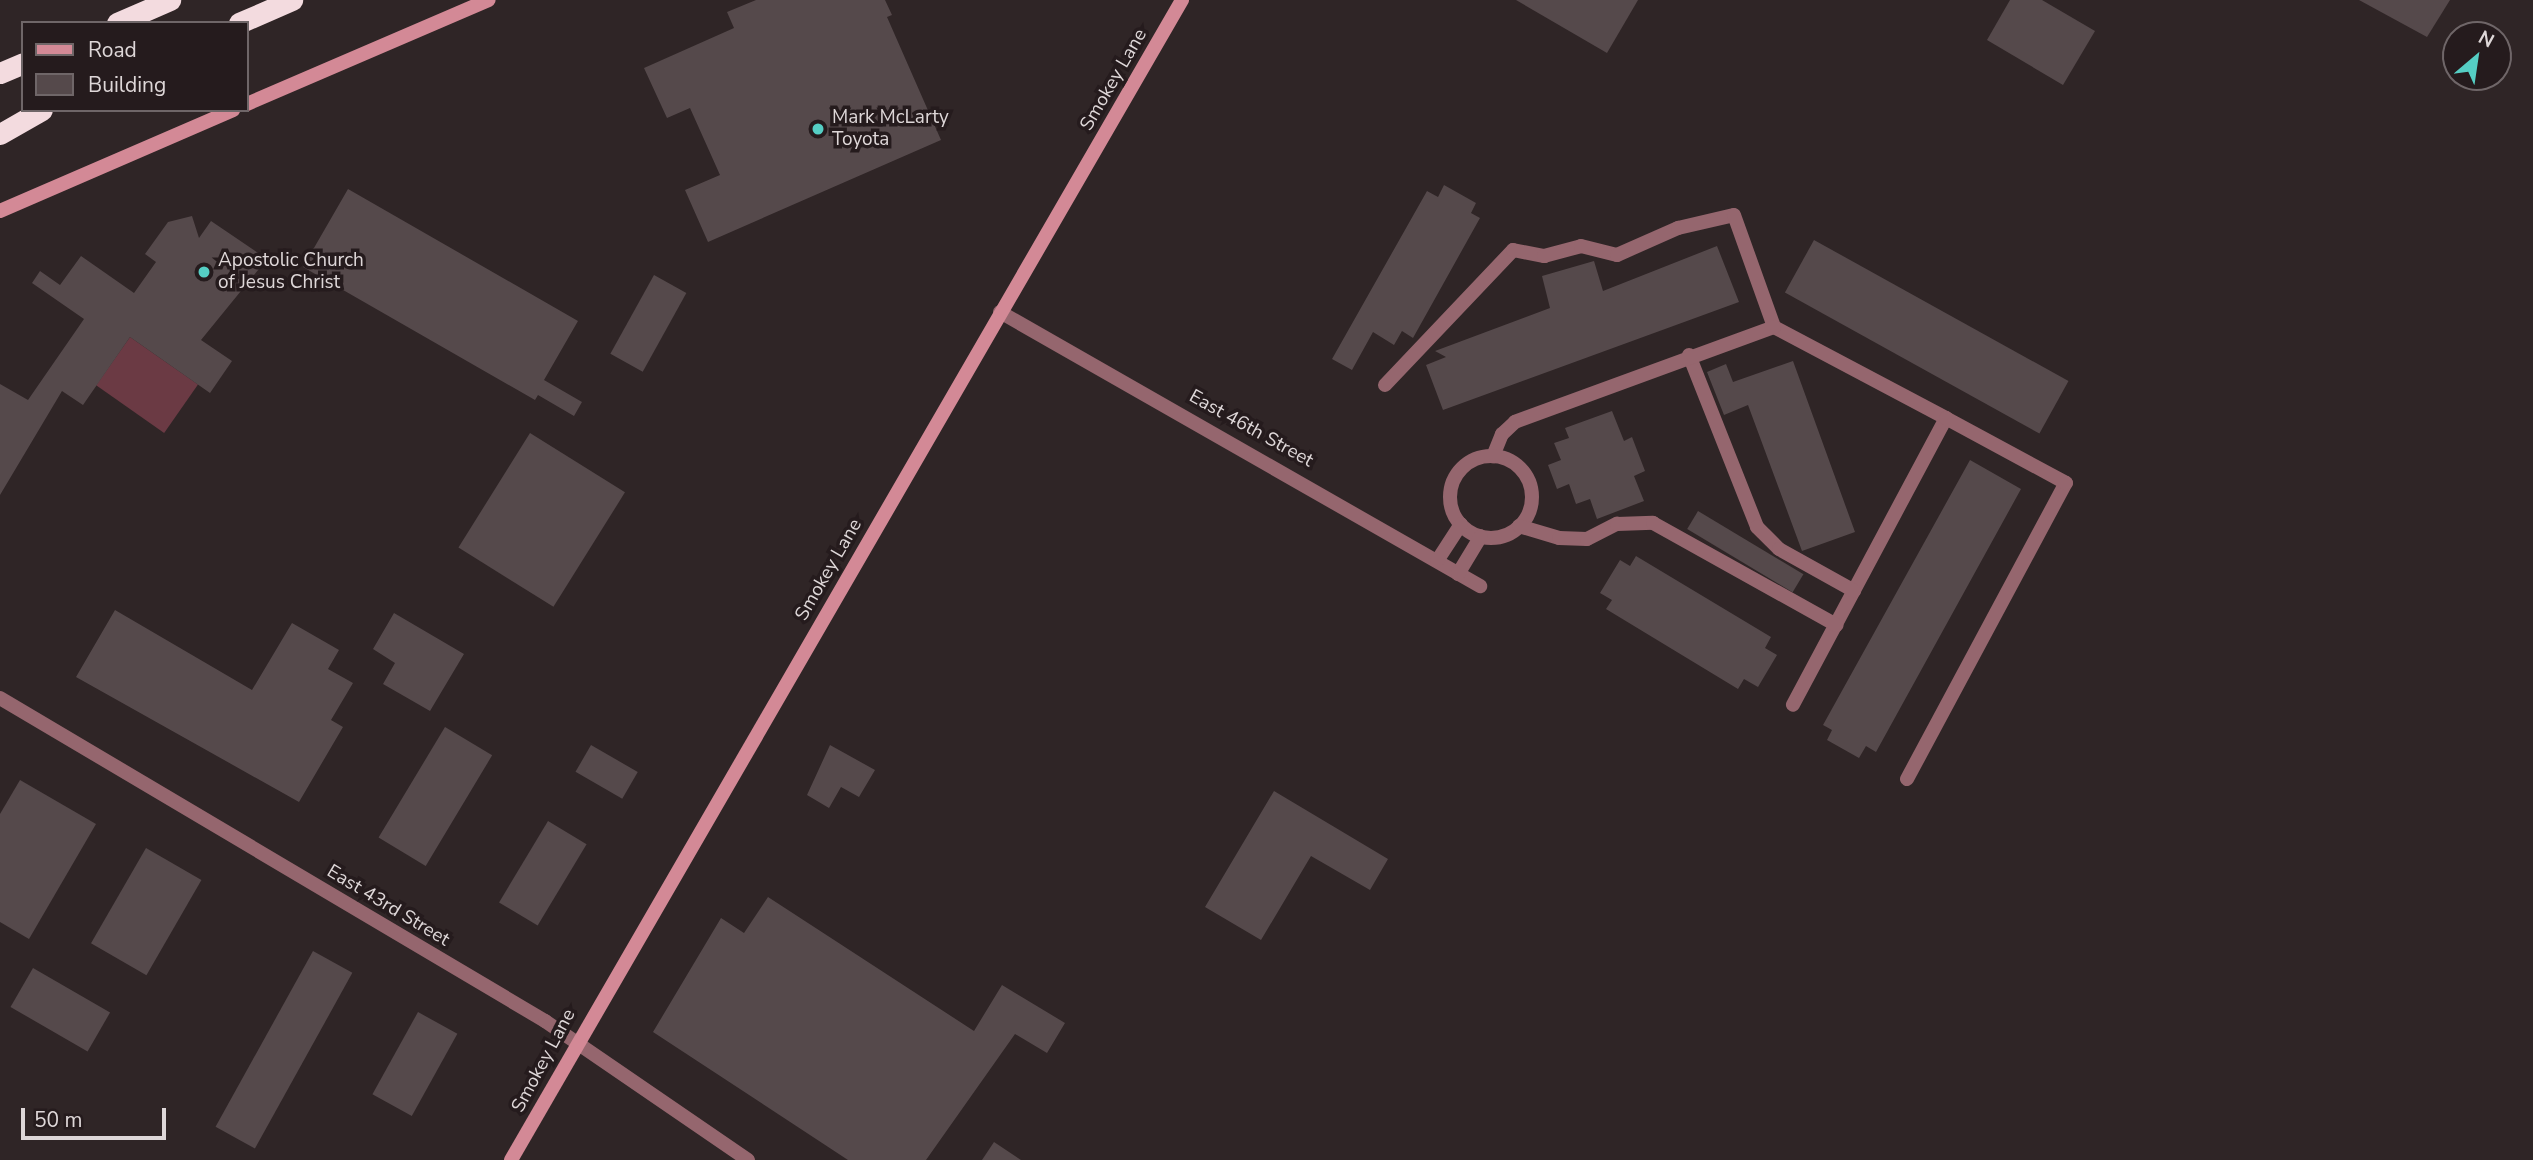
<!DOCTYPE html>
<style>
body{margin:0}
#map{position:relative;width:2533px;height:1160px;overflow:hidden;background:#2f2526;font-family:"Nunito Sans",sans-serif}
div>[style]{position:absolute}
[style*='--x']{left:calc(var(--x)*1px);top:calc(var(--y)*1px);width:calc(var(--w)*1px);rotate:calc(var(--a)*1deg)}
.green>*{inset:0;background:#6b3a44;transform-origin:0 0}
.building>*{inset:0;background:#55494b;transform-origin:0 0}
.street>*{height:14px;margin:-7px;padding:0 7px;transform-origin:7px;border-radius:7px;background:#95666e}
.street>.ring{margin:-7px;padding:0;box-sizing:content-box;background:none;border:14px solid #95666e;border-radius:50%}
.secondary>*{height:14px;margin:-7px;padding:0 7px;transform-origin:7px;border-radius:7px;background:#d38996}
.highway>*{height:21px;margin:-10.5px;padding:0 10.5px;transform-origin:10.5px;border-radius:10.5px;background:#f3dbdf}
.dots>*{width:19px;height:19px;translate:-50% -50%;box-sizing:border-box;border:4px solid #251b1d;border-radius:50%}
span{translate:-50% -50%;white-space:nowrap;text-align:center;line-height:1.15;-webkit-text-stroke:7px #251b1d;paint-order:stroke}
.street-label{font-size:19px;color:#ded7d8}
.poi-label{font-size:19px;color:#ded7d8}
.left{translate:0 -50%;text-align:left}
.legend{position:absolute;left:21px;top:21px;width:228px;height:91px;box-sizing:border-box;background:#251b1d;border:2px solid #6f6668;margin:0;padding:9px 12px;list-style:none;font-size:21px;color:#ded7d8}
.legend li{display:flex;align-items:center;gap:14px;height:35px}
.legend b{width:35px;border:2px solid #6f6668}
.north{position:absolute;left:2442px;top:21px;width:70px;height:70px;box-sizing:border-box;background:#251b1d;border:2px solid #6f6668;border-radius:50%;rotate:29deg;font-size:19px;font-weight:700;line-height:28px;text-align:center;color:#ded7d8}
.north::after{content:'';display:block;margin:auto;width:24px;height:32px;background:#55cec4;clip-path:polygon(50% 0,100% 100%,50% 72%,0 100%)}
.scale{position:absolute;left:21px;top:1108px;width:145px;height:32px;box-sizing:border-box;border:4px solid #ded7d8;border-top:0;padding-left:9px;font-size:21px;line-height:24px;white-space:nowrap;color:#ded7d8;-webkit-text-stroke:5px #251b1d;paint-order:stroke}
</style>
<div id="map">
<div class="green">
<div style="left:130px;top:337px;width:83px;height:59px;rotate:35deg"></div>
</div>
<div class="building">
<div style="clip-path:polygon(756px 0,885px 0,892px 15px,887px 17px,941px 140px,708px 242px,685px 190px,720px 175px,690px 108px,667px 118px,644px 68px,734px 28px,727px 12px)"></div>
<div style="clip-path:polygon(1516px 0,1638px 0,1607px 53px)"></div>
<div style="clip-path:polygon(2010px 0,2042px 0,2095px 31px,2063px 85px,1987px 40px)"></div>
<div style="clip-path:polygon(2359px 0,2450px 0,2427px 37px)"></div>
<div style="clip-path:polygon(1444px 185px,1476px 203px,1471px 213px,1480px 218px,1413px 338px,1402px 331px,1394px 345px,1373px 332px,1352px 370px,1332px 359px,1427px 191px,1438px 197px)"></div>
<div style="clip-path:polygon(348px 189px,578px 321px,544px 380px,582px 402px,574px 416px,538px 395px,535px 400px,303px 267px)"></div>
<div style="clip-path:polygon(192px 216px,199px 238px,211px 221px,267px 259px,201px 340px,232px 361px,210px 393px,130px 337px,83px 405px,62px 391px,0 495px,0 384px,28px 400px,84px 319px,32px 283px,40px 271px,60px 285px,81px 256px,134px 293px,156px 262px,145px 254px,168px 222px)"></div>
<div style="left:1814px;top:240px;width:291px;height:60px;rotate:29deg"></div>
<div style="clip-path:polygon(1717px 246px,1739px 302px,1443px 410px,1426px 365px,1446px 357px,1435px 351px,1550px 308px,1542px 276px,1594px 261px,1603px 291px)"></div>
<div style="left:654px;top:275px;width:37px;height:90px;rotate:29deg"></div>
<div style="clip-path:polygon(1793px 361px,1855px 532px,1802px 551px,1748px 405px,1724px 415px,1707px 372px,1726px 364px,1733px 382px)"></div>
<div style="clip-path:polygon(1612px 411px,1624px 441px,1632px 437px,1645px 471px,1634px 476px,1644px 501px,1597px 519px,1590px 499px,1576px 504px,1569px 484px,1557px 489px,1548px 465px,1561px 460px,1554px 443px,1569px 438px,1565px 428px)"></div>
<div style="left:530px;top:433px;width:112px;height:135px;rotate:32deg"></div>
<div style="clip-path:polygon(1970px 460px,2021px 489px,1876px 752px,1866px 746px,1859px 758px,1827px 740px,1832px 730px,1823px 725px)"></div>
<div style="left:1698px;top:511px;width:123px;height:21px;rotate:31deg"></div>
<div style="clip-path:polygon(1636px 556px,1771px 637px,1765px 648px,1777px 655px,1758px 687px,1744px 679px,1738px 689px,1606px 609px,1612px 600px,1600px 593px,1620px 560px,1630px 566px)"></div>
<div style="clip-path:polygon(115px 610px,252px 690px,292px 623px,339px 650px,328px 669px,353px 683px,331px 720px,343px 727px,299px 802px,76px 677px)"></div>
<div style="clip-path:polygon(394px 613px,464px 654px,430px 711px,383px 684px,395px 663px,373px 649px)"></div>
<div style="left:445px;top:727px;width:55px;height:129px;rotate:31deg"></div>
<div style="left:591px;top:745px;width:54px;height:31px;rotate:30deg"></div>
<div style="clip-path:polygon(830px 745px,875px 770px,859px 797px,841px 787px,829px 808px,807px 795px)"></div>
<div style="clip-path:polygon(20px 780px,96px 824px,29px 939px,0 922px,0 814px)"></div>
<div style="clip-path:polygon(1274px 791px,1388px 859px,1370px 890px,1311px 856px,1261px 940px,1205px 907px)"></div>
<div style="left:548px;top:821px;width:45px;height:95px;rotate:31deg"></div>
<div style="left:146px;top:848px;width:64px;height:110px;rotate:30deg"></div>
<div style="clip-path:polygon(768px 897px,974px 1031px,1002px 985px,1065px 1023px,1047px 1053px,1015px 1034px,926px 1160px,848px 1160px,653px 1032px,721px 918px,744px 933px)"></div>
<div style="left:313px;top:951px;width:45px;height:201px;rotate:29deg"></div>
<div style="left:33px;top:968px;width:89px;height:45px;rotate:30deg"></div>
<div style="left:418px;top:1012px;width:45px;height:94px;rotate:29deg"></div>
<div style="clip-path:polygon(994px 1142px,1021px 1160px,982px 1160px)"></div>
</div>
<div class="street">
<div style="--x:1000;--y:312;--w:553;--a:29.72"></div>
<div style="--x:1774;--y:327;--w:195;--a:27.9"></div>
<div style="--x:1946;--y:418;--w:325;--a:118.1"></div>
<div style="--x:1689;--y:355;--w:185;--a:68.4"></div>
<div style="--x:1757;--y:527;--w:31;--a:45"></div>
<div style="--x:1779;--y:549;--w:86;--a:29.2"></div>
<div style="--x:1385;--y:385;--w:186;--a:-46.5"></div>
<div style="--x:1513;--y:250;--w:32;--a:11"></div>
<div style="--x:1544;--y:256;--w:38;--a:-15"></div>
<div style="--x:1581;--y:246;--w:37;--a:14"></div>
<div style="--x:1617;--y:255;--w:67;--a:-23.9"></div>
<div style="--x:1678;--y:228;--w:57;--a:-13.1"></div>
<div style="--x:1734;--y:215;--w:119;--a:70.3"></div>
<div style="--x:1774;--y:327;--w:276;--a:159.9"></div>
<div style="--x:1515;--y:422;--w:18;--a:137"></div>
<div style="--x:1502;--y:434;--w:24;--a:112"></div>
<div class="ring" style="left:1450px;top:456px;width:68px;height:68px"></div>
<div style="--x:1519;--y:526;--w:42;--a:16.7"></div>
<div style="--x:1559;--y:538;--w:28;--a:2"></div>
<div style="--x:1587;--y:539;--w:34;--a:-27"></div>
<div style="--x:1617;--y:524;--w:36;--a:-2"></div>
<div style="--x:1653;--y:523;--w:210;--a:29.1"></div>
<div style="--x:1437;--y:561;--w:44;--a:-57"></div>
<div style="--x:1458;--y:574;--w:44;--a:-58.8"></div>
<div style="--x:0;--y:698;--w:634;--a:30.65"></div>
<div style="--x:545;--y:1021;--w:246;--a:34.4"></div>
<div style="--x:1907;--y:779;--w:336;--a:-61.8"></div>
<div style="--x:2066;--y:483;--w:136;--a:-151.6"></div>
</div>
<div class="secondary">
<div style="--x:247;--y:104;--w:263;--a:-23.3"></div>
<div style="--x:0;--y:211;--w:254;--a:-23.4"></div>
<div style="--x:511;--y:1160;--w:1340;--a:-59.95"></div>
</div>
<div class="highway">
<div style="--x:117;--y:23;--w:58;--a:-23.5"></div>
<div style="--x:239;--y:23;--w:58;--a:-23.5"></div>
<div style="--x:0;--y:73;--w:25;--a:-23"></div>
<div style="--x:0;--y:134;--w:48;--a:-29.7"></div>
</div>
<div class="dots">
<div style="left:818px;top:129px;background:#55cec4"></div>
<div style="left:204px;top:272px;background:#55cec4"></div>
</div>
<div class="street-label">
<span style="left:1114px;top:80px;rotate:-60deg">Smokey Lane</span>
<span style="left:1251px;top:429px;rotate:29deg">East 46th Street</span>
<span style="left:829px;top:570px;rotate:-60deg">Smokey Lane</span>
<span style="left:388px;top:906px;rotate:31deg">East 43rd Street</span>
<span style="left:544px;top:1061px;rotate:-62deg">Smokey Lane</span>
</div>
<div class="poi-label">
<span class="left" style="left:832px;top:129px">Mark McLarty<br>Toyota</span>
<span class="left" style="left:218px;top:272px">Apostolic Church<br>of Jesus Christ</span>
</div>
<ul class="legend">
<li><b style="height:9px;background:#d38996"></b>Road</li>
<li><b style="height:19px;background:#55494b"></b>Building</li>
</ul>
<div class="north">N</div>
<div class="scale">50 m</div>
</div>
